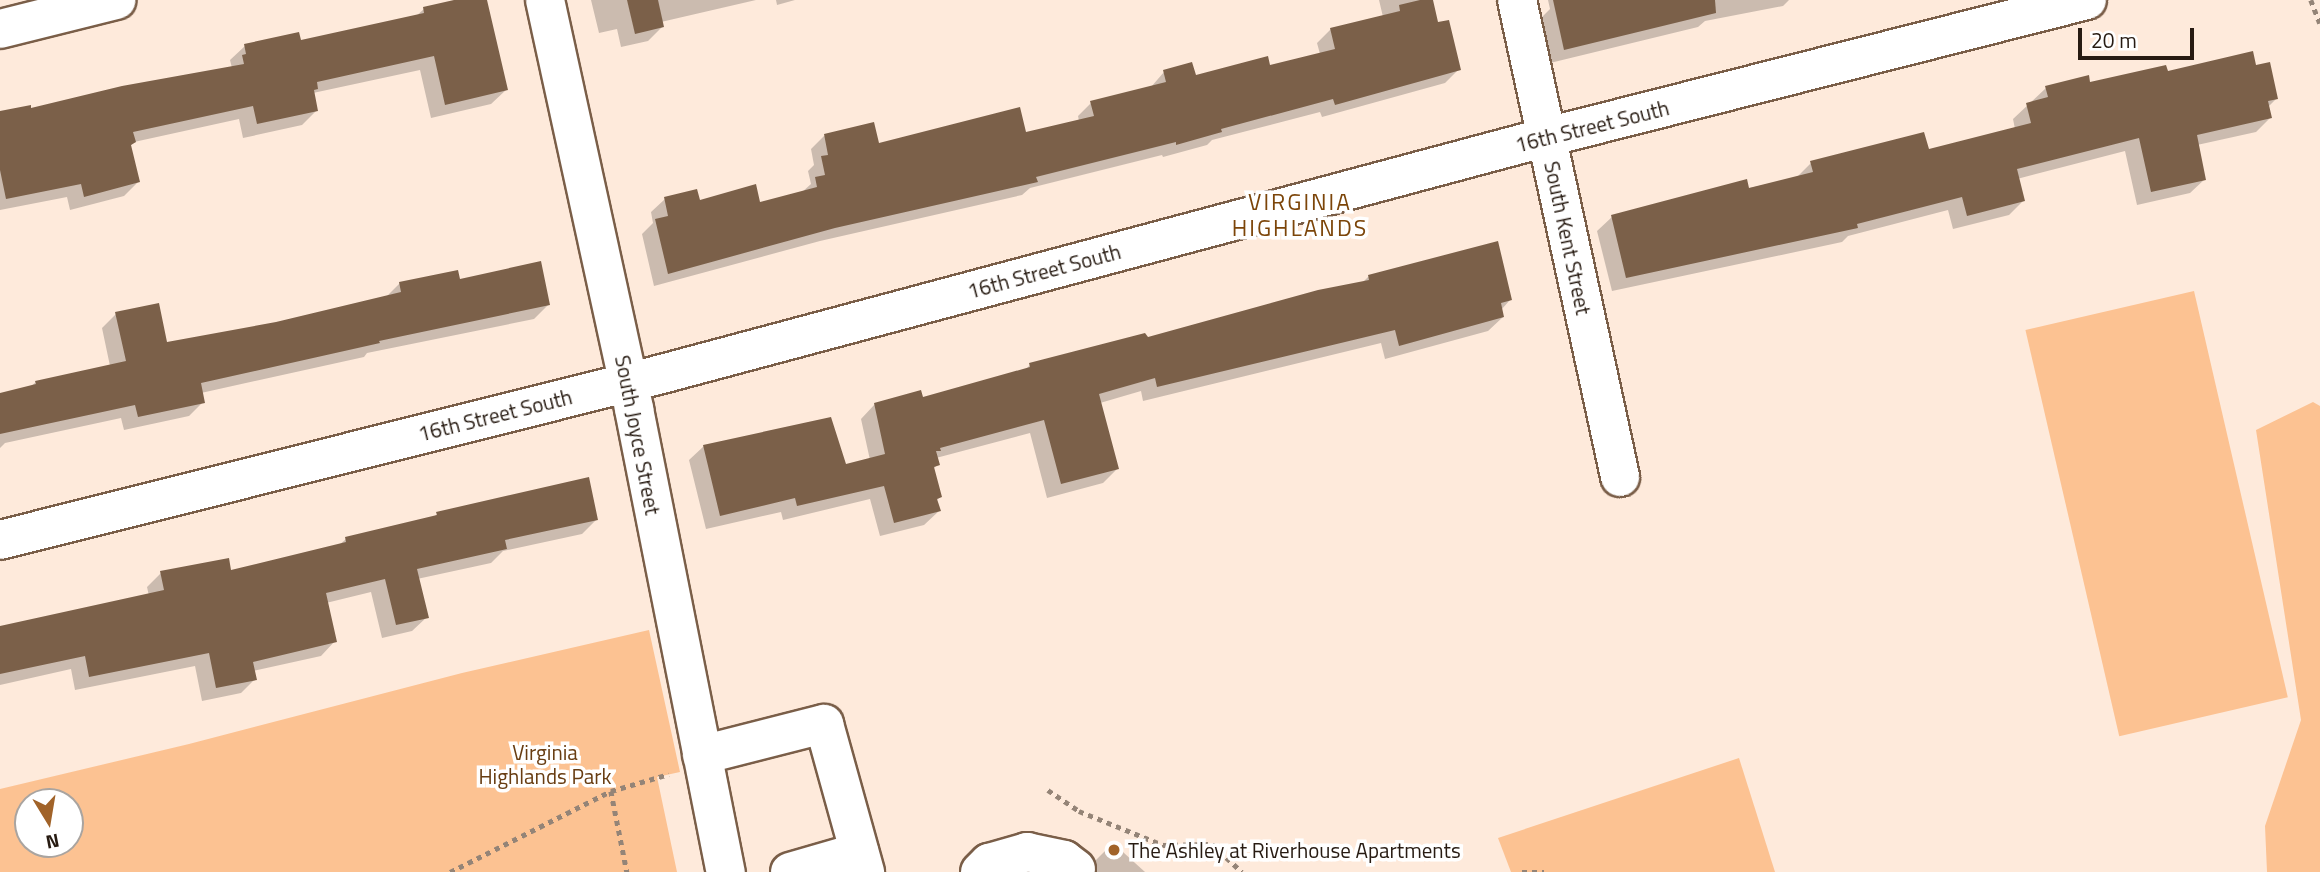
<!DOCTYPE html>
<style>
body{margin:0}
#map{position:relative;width:2320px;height:872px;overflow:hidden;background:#feeadb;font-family:"Titillium Web",sans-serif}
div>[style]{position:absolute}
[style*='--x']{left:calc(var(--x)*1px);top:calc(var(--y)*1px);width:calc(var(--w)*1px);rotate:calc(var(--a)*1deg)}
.green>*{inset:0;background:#fcc292;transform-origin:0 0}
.shadow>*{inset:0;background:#0003}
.building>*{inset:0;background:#7b6049}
.path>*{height:4.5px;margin-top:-2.25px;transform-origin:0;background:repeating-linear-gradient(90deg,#948477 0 5px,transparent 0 10px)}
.roads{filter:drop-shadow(2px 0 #7a5e48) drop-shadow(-2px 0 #7a5e48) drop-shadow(0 2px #7a5e48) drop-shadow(0 -2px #7a5e48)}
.minor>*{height:38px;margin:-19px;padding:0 19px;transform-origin:19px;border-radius:19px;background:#fff}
.dots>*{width:19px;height:19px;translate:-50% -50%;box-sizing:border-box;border:4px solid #fff;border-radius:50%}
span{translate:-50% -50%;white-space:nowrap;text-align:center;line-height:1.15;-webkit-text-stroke:7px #fff;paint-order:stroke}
.street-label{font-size:21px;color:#271b12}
.park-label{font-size:21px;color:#683d12}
.poi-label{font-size:21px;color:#271b12}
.left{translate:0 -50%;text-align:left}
.neighbourhood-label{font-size:23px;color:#7c4509;letter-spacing:2px}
.north{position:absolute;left:14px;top:788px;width:70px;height:70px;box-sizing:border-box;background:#fff;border:2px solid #a9a4a0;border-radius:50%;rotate:169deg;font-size:19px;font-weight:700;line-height:28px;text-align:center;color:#271b12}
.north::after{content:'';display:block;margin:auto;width:24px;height:32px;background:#a16329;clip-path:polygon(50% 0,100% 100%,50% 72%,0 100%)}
.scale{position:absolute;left:2078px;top:28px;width:116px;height:32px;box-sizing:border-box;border:4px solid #271b12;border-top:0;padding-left:9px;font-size:21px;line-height:24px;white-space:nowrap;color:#271b12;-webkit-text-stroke:5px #fff;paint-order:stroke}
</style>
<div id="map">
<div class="green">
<div style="left:2194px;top:291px;width:417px;height:173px;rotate:77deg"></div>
<div style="clip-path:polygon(2313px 402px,2320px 406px,2320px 872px,2267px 872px,2265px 826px,2301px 720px,2256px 430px)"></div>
<div style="clip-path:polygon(evenodd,649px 630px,680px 772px,657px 777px,677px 872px,0 872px,0 789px,189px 744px,462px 673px,649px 630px,28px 802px,70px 802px,70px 844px,28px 844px,28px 802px)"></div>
<div style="clip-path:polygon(1739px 758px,1775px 872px,1511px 872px,1498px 838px)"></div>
</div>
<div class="shadow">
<div style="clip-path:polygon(462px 0,485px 0,506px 90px,491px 104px,431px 118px,420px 70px,313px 93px,316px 111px,302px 125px,243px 138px,239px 119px,134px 142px,130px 146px,138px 182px,124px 196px,70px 210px,67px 197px,0 210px,0 113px,30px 111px,232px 68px,230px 60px,245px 46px,299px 42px,415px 17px,424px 9px)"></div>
<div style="clip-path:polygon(591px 0,756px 0,661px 22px,662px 27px,648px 41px,621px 47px,617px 29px,599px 33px)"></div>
<div style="clip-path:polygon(776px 0,795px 0,777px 5px)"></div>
<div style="clip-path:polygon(1379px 0,1431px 0,1437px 25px,1459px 69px,1445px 83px,1322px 117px,1320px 112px,1212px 140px,1207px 145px,1163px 157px,1162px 155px,1030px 188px,1022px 195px,820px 241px,654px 286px,642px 234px,653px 223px,651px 212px,665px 199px,759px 204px,801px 193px,811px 184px,808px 171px,814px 165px,811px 149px,824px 136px,878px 145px,1025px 135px,1079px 121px,1078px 116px,1091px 103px,1151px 87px,1164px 72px,1195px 77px,1269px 67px,1320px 54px,1317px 43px,1331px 29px,1383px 17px)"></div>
<div style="clip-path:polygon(1548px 0,1789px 0,1783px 6px,1705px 21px,1698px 27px,1550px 63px,1540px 19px,1550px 9px)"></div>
<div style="clip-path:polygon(2255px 67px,2276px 99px,2267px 108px,2270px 118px,2256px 132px,2197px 145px,2205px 179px,2190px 193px,2137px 205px,2125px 151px,2017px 179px,2023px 201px,2009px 215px,1953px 229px,1948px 210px,1848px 236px,1842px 242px,1612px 291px,1597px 231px,1612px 217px,1796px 178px,1811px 163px,1927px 151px,2015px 129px,2013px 119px,2046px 88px)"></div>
<div style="clip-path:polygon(1368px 277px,1510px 300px,1501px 310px,1503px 317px,1488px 331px,1385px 359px,1381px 343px,1143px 401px,1141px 391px,1100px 403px,1117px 469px,1103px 483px,1047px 498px,1030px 433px,936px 458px,938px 464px,933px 469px,940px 497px,936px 501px,939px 511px,924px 525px,880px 536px,870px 499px,783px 520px,781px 512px,706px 529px,689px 460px,704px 446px,845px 466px,870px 460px,861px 419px,875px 404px,922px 399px,1025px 370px,1030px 365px,1147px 339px,1362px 283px)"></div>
<div style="clip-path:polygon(459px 281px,549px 304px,534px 319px,367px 353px,364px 357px,201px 393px,203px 402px,189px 416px,124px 430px,121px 418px,5px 443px,0 448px,0 394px,30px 387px,36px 382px,110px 366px,102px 328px,116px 314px,166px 344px,277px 324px,385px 298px,400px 283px)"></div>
<div style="clip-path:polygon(437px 514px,596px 520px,582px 534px,503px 551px,491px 563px,417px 579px,427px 617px,412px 631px,382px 638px,371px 592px,326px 603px,335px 641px,321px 656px,253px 671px,255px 679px,241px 693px,202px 701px,195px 666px,75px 690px,71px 669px,0 685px,0 629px,149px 596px,147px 587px,161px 573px,230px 572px,338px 546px,346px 539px,433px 518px)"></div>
<div style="clip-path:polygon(1113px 843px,1145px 872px,1084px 872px)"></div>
</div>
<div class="building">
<div style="clip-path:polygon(454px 0,487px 0,508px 90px,445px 105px,434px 56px,317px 82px,318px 89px,314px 90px,318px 111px,257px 124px,253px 106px,133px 132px,136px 142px,131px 145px,140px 182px,84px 197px,81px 184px,6px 199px,0 170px,0 111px,31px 105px,31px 108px,122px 86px,244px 64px,242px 55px,246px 54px,244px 44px,299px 32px,301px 40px,424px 13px,423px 7px)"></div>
<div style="clip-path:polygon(627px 0,658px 0,664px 27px,635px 34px)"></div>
<div style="clip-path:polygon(1420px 0,1433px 0,1438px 22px,1449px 20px,1461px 70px,1335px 105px,1333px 99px,1221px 129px,1222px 132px,1176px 145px,1176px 142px,1036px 177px,1038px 182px,835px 228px,668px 274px,655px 219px,668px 216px,664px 197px,697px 189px,700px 200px,756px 184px,760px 202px,817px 187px,815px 177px,825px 175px,821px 156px,828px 155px,824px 134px,874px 122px,879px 143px,1020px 107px,1026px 132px,1094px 116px,1090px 101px,1166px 82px,1163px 70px,1192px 62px,1196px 75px,1268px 56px,1270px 65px,1335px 49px,1330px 28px,1400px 11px,1399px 5px)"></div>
<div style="clip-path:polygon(1553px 0,1715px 0,1716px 13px,1564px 50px)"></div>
<div style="clip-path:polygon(2253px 51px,2256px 65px,2270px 62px,2278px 99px,2268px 101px,2272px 118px,2197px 135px,2206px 180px,2151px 192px,2139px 138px,2017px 169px,2025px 201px,1967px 216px,1962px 197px,1857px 224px,1858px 228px,1626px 278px,1611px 215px,1747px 179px,1749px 188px,1813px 172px,1810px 161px,1924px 132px,1929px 149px,2031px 123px,2026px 103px,2048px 97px,2045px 86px,2089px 75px,2090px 82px,2166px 65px,2168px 71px)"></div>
<div style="clip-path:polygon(1498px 241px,1512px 300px,1501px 303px,1504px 317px,1399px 346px,1395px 330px,1157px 387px,1155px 378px,1099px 394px,1119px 469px,1061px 484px,1044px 420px,940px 448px,941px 451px,936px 451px,940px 465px,934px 467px,942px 497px,937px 499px,941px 511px,894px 523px,884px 486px,797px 506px,795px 498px,720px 516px,703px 445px,831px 417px,846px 464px,885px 454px,874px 403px,921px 390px,923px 397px,1030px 367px,1029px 363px,1145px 333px,1148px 337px,1318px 290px,1369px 280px,1368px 275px)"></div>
<div style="clip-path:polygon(541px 261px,550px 305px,379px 341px,380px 343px,201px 383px,205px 403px,138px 417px,135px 405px,0 434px,0 393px,36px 384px,35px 381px,126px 361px,115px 312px,159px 303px,167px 342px,276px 322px,401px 292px,399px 282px,458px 270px,460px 279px)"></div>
<div style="clip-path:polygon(589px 477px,598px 520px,505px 540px,507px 549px,417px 569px,429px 618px,396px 625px,385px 579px,326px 593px,337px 642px,253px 662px,257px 680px,216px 688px,209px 653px,89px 677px,85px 656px,0 674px,0 626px,164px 590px,160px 571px,229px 558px,231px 570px,346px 542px,345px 537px,437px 515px,436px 512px)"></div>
</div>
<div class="path">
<div style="--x:2311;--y:0;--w:25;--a:69"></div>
<div style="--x:1048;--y:790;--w:37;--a:34"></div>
<div style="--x:1079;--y:811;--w:91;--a:22"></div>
<div style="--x:1163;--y:845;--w:49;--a:-1.2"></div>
<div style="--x:1212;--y:844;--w:41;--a:43"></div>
<div style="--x:611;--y:791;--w:83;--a:78.8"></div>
<div style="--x:450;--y:872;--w:180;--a:-26.7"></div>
<div style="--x:611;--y:791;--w:60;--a:-16.3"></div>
<div style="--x:1522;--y:872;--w:22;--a:0"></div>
</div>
<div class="roads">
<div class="minor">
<div style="--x:545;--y:0;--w:419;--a:77.7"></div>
<div style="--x:634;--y:409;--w:472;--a:78.8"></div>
<div style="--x:1517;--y:0;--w:488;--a:77.8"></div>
<div style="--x:0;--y:29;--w:120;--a:-14"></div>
<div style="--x:0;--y:540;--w:678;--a:-14.08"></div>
<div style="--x:658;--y:375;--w:920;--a:-14.99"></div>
<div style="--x:1547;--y:137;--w:557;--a:-14.24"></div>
<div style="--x:702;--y:755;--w:126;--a:-14.3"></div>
<div style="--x:824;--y:724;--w:154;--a:74.5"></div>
<div style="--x:790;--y:872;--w:72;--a:-16.2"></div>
<div style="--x:980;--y:872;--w:13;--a:-45"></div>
<div style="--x:989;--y:863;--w:40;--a:-16"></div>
<div style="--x:1027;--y:852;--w:38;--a:12"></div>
<div style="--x:1064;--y:860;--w:15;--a:37"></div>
</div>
</div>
<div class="dots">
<div style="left:1114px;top:850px;background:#a16329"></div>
</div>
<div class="street-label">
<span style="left:1592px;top:126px;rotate:-14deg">16th Street South</span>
<span style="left:1568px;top:238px;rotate:78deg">South Kent Street</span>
<span style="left:1044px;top:271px;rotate:-15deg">16th Street South</span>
<span style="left:495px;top:415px;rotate:-14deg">16th Street South</span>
<span style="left:638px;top:435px;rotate:79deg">South Joyce Street</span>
</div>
<div class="park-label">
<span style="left:545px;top:764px">Virginia<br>Highlands Park</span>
</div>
<div class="poi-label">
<span class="left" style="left:1128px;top:850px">The Ashley at Riverhouse Apartments</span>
</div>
<div class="neighbourhood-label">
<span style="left:1300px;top:215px">VIRGINIA<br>HIGHLANDS</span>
</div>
<div class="north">N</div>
<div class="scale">20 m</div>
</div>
